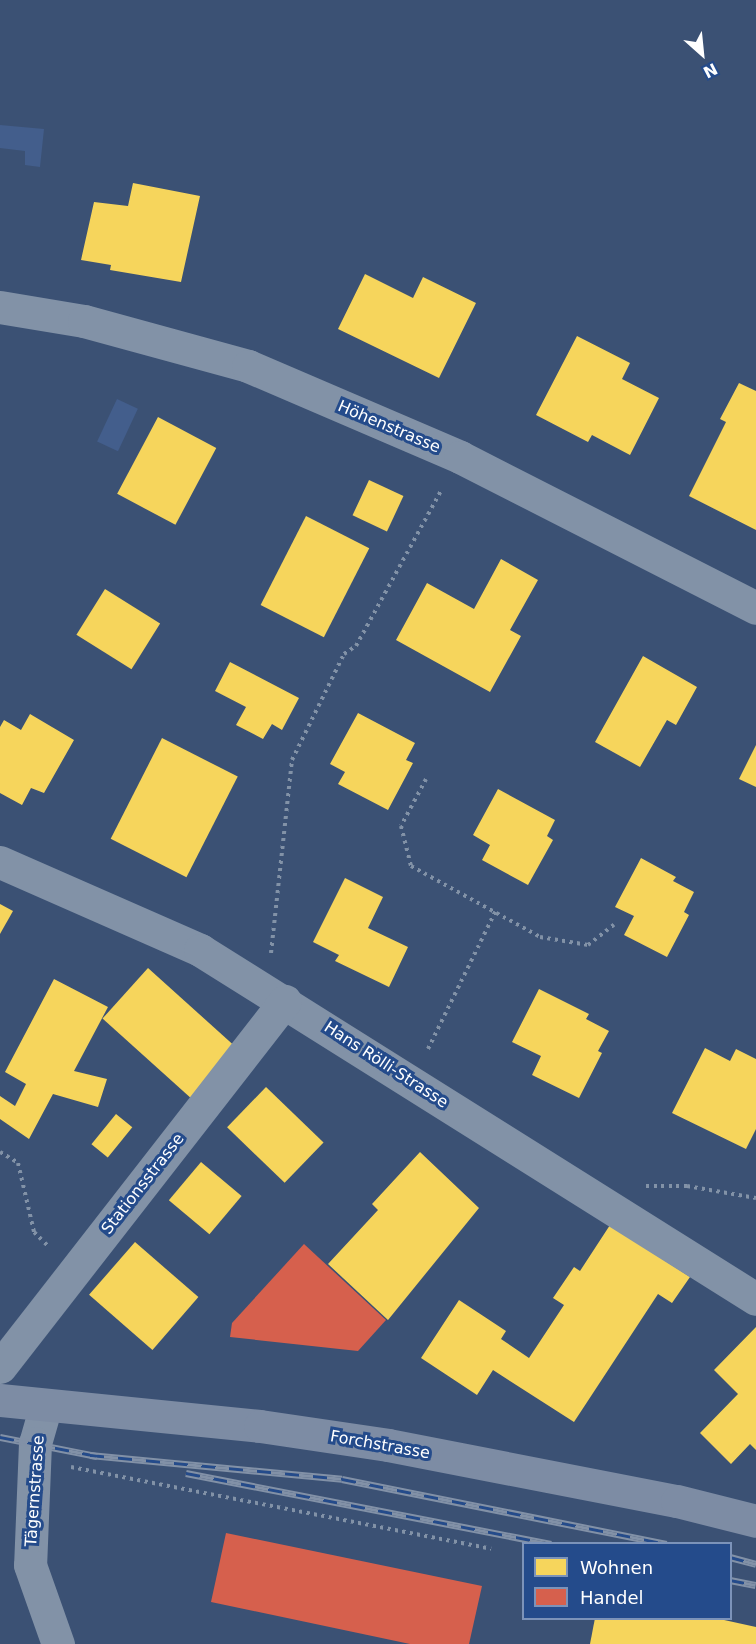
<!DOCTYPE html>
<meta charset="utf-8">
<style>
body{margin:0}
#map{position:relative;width:756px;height:1644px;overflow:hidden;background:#3b5174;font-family:"DejaVu Sans",sans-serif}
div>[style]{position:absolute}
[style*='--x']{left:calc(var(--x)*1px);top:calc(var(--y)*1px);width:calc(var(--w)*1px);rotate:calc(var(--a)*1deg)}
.water>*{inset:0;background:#435e8c;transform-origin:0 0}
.homes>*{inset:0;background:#f6d55c;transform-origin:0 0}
.shops>*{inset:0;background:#d6604d}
.path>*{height:4px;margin-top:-2px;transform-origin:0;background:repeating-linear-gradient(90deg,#8292a7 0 3px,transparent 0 7.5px)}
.minor>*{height:33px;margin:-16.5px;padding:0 16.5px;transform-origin:16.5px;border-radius:16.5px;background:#8292a7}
.secondary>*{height:33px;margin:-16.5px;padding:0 16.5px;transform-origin:16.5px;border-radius:16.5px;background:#7d8ca4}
.rail>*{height:7px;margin-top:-3.5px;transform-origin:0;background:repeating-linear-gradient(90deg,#244b8b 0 14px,#8291a7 0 28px);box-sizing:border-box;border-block:2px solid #8291a7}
span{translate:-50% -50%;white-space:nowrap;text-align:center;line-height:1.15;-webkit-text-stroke:6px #244b8b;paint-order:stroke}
.street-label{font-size:16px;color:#fff}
.legend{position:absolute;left:522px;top:1542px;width:210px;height:78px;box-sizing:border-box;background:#244b8b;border:2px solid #7c93b9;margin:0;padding:8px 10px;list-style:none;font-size:18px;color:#fff}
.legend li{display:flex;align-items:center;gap:12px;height:30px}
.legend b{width:30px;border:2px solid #7c93b9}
.north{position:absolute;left:672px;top:24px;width:60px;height:60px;-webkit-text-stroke:4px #244b8b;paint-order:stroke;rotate:153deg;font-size:16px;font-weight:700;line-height:24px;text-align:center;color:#fff}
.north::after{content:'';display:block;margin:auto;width:21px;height:27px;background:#fff;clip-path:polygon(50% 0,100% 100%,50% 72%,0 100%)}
</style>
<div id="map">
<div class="water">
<div style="clip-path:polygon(0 125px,44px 129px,40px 167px,25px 165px,25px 151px,0 148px)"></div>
<div style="left:117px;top:399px;width:23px;height:47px;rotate:25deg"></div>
</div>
<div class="homes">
<div style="clip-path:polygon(133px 183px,200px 196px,181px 282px,110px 270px,111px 265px,81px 260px,94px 202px,128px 206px)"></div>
<div style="clip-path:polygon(365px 274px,413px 298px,423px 277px,476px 303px,439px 378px,338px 329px)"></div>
<div style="clip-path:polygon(577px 336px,630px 363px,622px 379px,659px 398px,630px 455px,592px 435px,588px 442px,536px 415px)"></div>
<div style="clip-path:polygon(739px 383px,756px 391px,756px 530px,689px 496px,726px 422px,720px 419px)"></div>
<div style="left:158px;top:417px;width:66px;height:87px;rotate:28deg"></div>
<div style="left:369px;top:480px;width:38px;height:39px;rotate:25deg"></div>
<div style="left:306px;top:516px;width:71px;height:100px;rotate:27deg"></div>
<div style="clip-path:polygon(501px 559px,538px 580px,510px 630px,521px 636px,490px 692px,396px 640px,427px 583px,474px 609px)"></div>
<div style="left:105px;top:589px;width:65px;height:54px;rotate:32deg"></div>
<div style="clip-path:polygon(643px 656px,697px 687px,676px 725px,667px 720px,640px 767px,595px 742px)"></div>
<div style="clip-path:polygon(230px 662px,299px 698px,282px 730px,272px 724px,263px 739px,236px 725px,246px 707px,215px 691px)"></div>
<div style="clip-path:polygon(358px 713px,415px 743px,406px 760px,413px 763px,388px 810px,338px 784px,345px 772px,330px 764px)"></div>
<div style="clip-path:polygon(30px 714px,74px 740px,44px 793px,31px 788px,22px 805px,0 793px,0 727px,4px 720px,21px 730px)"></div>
<div style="left:162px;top:738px;width:85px;height:113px;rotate:27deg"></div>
<div style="clip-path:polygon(756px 745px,756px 787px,739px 779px)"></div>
<div style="clip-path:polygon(498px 789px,555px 820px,547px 836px,553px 840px,528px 885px,482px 860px,490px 845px,473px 835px)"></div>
<div style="clip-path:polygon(641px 858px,676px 877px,673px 881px,694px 892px,684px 912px,689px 915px,667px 957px,624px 935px,634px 916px,615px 907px)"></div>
<div style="clip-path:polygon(345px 878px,383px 897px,368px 928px,408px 947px,389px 987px,335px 961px,339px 955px,313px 942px)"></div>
<div style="clip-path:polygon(0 904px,13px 911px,0 934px)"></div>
<div style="left:148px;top:968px;width:121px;height:68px;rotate:42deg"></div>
<div style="clip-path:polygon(54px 979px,108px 1007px,74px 1071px,107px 1079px,98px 1107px,53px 1094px,29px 1139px,0 1119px,0 1096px,15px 1106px,26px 1084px,5px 1072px)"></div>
<div style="clip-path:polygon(539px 989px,589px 1014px,586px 1019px,609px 1031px,598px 1051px,602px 1053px,579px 1098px,532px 1075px,541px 1056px,512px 1042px)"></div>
<div style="clip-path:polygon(705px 1048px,730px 1061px,736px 1049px,756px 1059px,756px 1129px,746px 1149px,672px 1113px)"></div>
<div style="left:266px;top:1087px;width:80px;height:56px;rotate:44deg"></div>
<div style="left:116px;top:1114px;width:21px;height:39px;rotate:39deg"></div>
<div style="clip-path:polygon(420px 1152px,479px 1208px,388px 1320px,328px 1264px,378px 1210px,372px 1204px)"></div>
<div style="left:201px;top:1162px;width:53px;height:50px;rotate:40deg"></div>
<div style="clip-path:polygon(610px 1225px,690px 1277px,672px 1303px,658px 1294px,574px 1422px,493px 1370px,477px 1395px,421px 1358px,459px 1300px,506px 1331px,501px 1339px,529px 1358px,564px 1305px,553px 1298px,574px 1267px,580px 1271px)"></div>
<div style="left:135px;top:1242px;width:84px;height:70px;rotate:41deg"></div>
<div style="clip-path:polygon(756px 1327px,756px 1450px,750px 1444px,731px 1464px,700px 1433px,738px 1394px,714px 1370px)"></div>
<div style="clip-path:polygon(595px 1618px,715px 1618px,756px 1627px,756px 1644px,590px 1644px)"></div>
</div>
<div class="shops">
<div style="clip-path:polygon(304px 1244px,386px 1320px,358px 1351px,230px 1337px,232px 1323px)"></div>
<div style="clip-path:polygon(226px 1533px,482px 1586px,469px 1644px,410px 1644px,211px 1602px)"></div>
</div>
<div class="path">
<div style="--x:426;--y:779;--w:53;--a:118"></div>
<div style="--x:401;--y:826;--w:41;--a:76"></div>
<div style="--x:411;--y:866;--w:147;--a:28.8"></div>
<div style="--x:540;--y:937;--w:49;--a:9.5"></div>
<div style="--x:588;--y:945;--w:33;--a:-38"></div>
<div style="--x:271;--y:953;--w:194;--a:-83.8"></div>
<div style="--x:292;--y:760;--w:118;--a:-63.9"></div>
<div style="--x:344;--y:654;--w:14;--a:-34"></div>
<div style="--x:356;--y:646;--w:179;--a:-61.3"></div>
<div style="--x:428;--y:1049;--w:153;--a:-63.9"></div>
<div style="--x:0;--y:1152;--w:21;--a:31"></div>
<div style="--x:18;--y:1163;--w:71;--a:76.9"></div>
<div style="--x:34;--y:1232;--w:21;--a:45"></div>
<div style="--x:646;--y:1186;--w:41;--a:0"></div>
<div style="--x:687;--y:1186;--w:70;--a:9.9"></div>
<div style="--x:71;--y:1467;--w:428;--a:11"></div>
</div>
<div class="minor">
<div style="--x:0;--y:307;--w:85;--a:9.5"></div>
<div style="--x:84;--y:321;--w:170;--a:15.3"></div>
<div style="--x:248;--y:366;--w:231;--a:23.2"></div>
<div style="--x:460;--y:457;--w:332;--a:27"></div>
<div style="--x:0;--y:862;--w:219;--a:23.7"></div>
<div style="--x:200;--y:950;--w:656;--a:32.12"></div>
<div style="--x:0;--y:1367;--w:464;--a:-52.1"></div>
<div style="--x:46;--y:1405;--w:40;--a:106"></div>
<div style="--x:35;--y:1443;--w:122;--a:92.3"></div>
<div style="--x:30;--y:1565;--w:84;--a:70.5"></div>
</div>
<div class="secondary">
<div style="--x:0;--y:1400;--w:261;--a:5.7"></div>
<div style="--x:260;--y:1426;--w:129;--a:8.4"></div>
<div style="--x:388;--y:1445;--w:294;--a:11"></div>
<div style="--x:677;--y:1501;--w:81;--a:14.2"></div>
</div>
<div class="rail">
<div style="--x:0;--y:1437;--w:99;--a:11.1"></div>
<div style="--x:90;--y:1455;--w:253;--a:5.4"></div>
<div style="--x:342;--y:1479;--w:331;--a:11.3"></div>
<div style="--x:186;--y:1473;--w:372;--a:11"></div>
<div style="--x:730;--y:1557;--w:27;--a:15"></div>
<div style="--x:730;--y:1580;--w:26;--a:11"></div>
</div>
<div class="street-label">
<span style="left:389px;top:427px;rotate:23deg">Höhenstrasse</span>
<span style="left:386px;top:1065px;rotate:33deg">Hans Rölli-Strasse</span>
<span style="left:143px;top:1184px;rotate:-52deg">Stationsstrasse</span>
<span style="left:380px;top:1445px;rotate:10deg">Forchstrasse</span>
<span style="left:35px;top:1491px;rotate:-86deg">Tägernstrasse</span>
</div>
<ul class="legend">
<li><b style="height:16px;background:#f6d55c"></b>Wohnen</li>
<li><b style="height:16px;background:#d6604d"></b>Handel</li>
</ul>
<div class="north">N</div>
</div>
